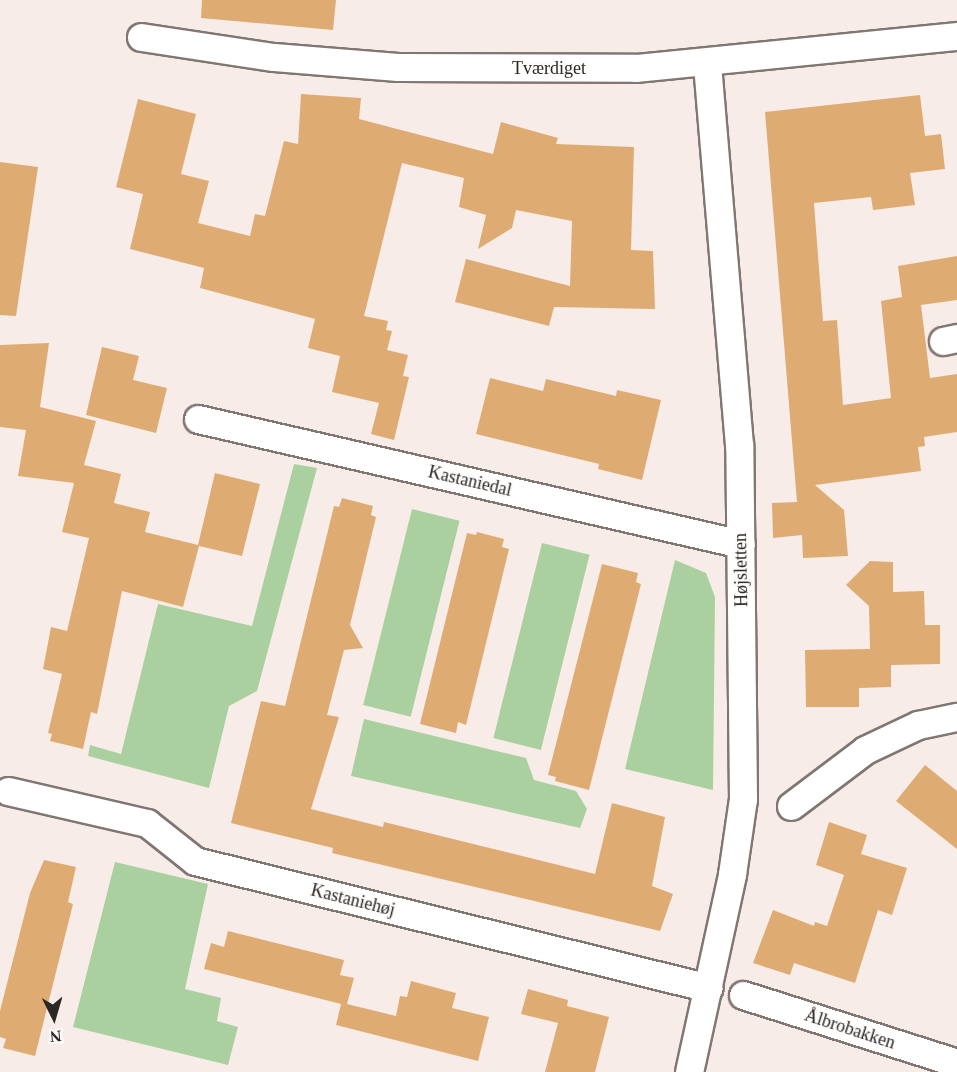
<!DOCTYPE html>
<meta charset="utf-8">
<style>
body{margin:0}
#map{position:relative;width:957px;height:1072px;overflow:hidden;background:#f8ece8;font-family:Georgia,serif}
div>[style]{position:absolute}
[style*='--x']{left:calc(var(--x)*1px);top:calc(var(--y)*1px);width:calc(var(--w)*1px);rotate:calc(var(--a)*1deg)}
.green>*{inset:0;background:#abd09f;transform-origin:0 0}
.building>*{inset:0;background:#deac72}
.roads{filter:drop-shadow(2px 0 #807672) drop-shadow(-2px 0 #807672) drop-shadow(0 2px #807672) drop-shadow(0 -2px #807672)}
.minor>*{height:27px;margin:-13.5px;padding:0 13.5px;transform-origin:13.5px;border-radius:13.5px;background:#fff}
span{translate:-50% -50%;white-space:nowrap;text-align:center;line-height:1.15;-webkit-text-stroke:4.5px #fefcfb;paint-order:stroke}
.street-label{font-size:18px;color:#2b2725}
.north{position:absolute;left:24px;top:988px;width:60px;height:60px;-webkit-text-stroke:4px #fefcfb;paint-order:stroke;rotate:175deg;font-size:16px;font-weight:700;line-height:24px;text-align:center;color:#2b2725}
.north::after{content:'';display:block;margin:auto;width:21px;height:27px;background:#2b2725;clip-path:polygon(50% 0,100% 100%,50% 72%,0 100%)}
</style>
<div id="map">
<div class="green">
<div style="clip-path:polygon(294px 464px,317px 468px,257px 691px,229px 706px,209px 788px,88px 756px,90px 745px,121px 754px,158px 604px,252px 626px)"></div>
<div style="left:412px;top:509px;width:49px;height:202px;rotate:14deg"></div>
<div style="left:542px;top:543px;width:49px;height:201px;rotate:14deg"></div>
<div style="clip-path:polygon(675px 560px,706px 573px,715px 597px,713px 790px,625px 769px)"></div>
<div style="clip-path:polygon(364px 719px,526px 758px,534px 780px,576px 791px,587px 809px,580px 828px,351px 776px)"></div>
<div style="clip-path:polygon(115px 862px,208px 884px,185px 989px,221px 998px,217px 1021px,238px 1027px,228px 1065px,73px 1027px)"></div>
</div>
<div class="building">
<div style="clip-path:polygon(202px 0,336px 0,333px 30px,201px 18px)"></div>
<div style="clip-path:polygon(301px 94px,361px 98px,359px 119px,493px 154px,501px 122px,558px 138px,556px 144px,634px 147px,631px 250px,653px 251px,655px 309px,554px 307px,549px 326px,455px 302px,466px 259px,570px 286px,572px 221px,516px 210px,512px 228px,478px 249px,486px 215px,459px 207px,464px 178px,402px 163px,364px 316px,388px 321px,386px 330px,392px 331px,387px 350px,408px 355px,403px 376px,409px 377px,394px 440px,371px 434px,379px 403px,332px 392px,340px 356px,308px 348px,315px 319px,200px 288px,204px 268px,130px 249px,143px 194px,116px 187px,138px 99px,196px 114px,181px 174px,209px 181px,198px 223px,250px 236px,255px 214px,265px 216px,284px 141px,298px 144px)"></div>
<div style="clip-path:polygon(920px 95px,925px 136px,941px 134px,945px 169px,910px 173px,915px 205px,873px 210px,871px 197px,814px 203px,823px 321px,837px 320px,843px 405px,891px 398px,881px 301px,902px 297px,898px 266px,957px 256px,957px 300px,921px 305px,930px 378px,957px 374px,957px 432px,924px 437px,925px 446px,918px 447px,921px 471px,815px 485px,844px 510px,848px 556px,803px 558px,802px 535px,773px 538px,772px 503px,797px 502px,765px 112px)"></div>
<div style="clip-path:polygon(0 162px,38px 167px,16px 316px,0 315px)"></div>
<div style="clip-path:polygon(49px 343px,40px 407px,96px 421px,84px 465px,121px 474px,114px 503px,150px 512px,145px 532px,198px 545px,215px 473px,260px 484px,242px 556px,199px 546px,183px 607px,122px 591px,97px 714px,91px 712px,83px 749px,50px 741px,52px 734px,48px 733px,62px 674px,43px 669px,51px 627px,67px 631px,89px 538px,62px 532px,74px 483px,18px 476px,26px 430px,0 427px,0 345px)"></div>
<div style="clip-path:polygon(102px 347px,139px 356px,133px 380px,167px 388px,156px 433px,86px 415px)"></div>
<div style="clip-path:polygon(490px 378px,543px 391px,546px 379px,616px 396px,617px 390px,661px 400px,642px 480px,598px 469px,599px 464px,476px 434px)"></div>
<div style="clip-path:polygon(342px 498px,373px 506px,371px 515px,376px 517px,350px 625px,363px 648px,344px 650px,327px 715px,339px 717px,311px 809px,383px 827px,384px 822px,595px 874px,612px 803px,665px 817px,652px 886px,673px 894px,660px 931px,332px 853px,333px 848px,231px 823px,261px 701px,285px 706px,334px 506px,339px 507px)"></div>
<div style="clip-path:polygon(477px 532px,504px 539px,502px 547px,509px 549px,466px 725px,458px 722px,456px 733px,420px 724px,467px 533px,476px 535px)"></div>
<div style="clip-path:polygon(870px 561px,893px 562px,893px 592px,924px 591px,925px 625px,940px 625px,940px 664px,891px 665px,891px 687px,859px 688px,859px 707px,806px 707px,805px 650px,870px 649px,869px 606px,846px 585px)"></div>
<div style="clip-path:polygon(602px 564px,638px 573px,636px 582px,641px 584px,589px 790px,555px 781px,556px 777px,548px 775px)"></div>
<div style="clip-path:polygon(925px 765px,957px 791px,957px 849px,896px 801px)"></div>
<div style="clip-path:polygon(829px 822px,867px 835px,861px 854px,907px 868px,892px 915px,878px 910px,855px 983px,794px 963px,790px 975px,753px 963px,773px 910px,814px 926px,815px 922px,827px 926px,844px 875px,816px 865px)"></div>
<div style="clip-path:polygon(44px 860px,76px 867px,68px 902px,73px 904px,35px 1056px,3px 1048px,6px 1039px,0 1037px,0 1011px,30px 893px)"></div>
<div style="clip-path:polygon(228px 931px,344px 960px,340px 975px,354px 978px,347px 1004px,396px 1016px,400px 996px,407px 997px,411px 981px,456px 993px,452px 1008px,489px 1017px,478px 1061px,336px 1025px,341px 1004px,204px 969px,211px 943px,224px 947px)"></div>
<div style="clip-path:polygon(528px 989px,568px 1000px,567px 1006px,609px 1017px,595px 1072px,545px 1072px,558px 1023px,521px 1014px)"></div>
</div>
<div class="roads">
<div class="minor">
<div style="--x:141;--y:37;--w:134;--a:8.6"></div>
<div style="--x:274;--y:57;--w:124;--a:4.6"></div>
<div style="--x:398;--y:67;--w:237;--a:0.2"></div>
<div style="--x:635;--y:68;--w:324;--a:-5.7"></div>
<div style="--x:943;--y:341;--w:14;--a:-12"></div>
<div style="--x:198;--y:419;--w:557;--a:12.96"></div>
<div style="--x:8;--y:791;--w:143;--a:13"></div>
<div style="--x:147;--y:823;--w:61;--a:38.4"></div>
<div style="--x:195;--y:861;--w:529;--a:13.88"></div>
<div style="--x:791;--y:806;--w:93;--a:-37.1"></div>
<div style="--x:865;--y:750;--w:59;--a:-25.3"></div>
<div style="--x:918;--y:725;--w:40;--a:-12"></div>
<div style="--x:743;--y:995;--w:225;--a:17.6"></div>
<div style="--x:689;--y:1072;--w:203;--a:-77.7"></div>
<div style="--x:732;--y:874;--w:76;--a:-81.7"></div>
<div style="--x:743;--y:799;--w:354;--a:-90.6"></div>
<div style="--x:739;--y:445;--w:382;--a:-94.8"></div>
</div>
</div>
<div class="street-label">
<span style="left:549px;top:68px">Tværdiget</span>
<span style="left:470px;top:481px;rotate:13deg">Kastaniedal</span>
<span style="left:741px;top:570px;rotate:-91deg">Højsletten</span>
<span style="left:353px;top:900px;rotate:14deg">Kastaniehøj</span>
<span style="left:850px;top:1029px;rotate:18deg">Ålbrobakken</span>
</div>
<div class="north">N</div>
</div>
